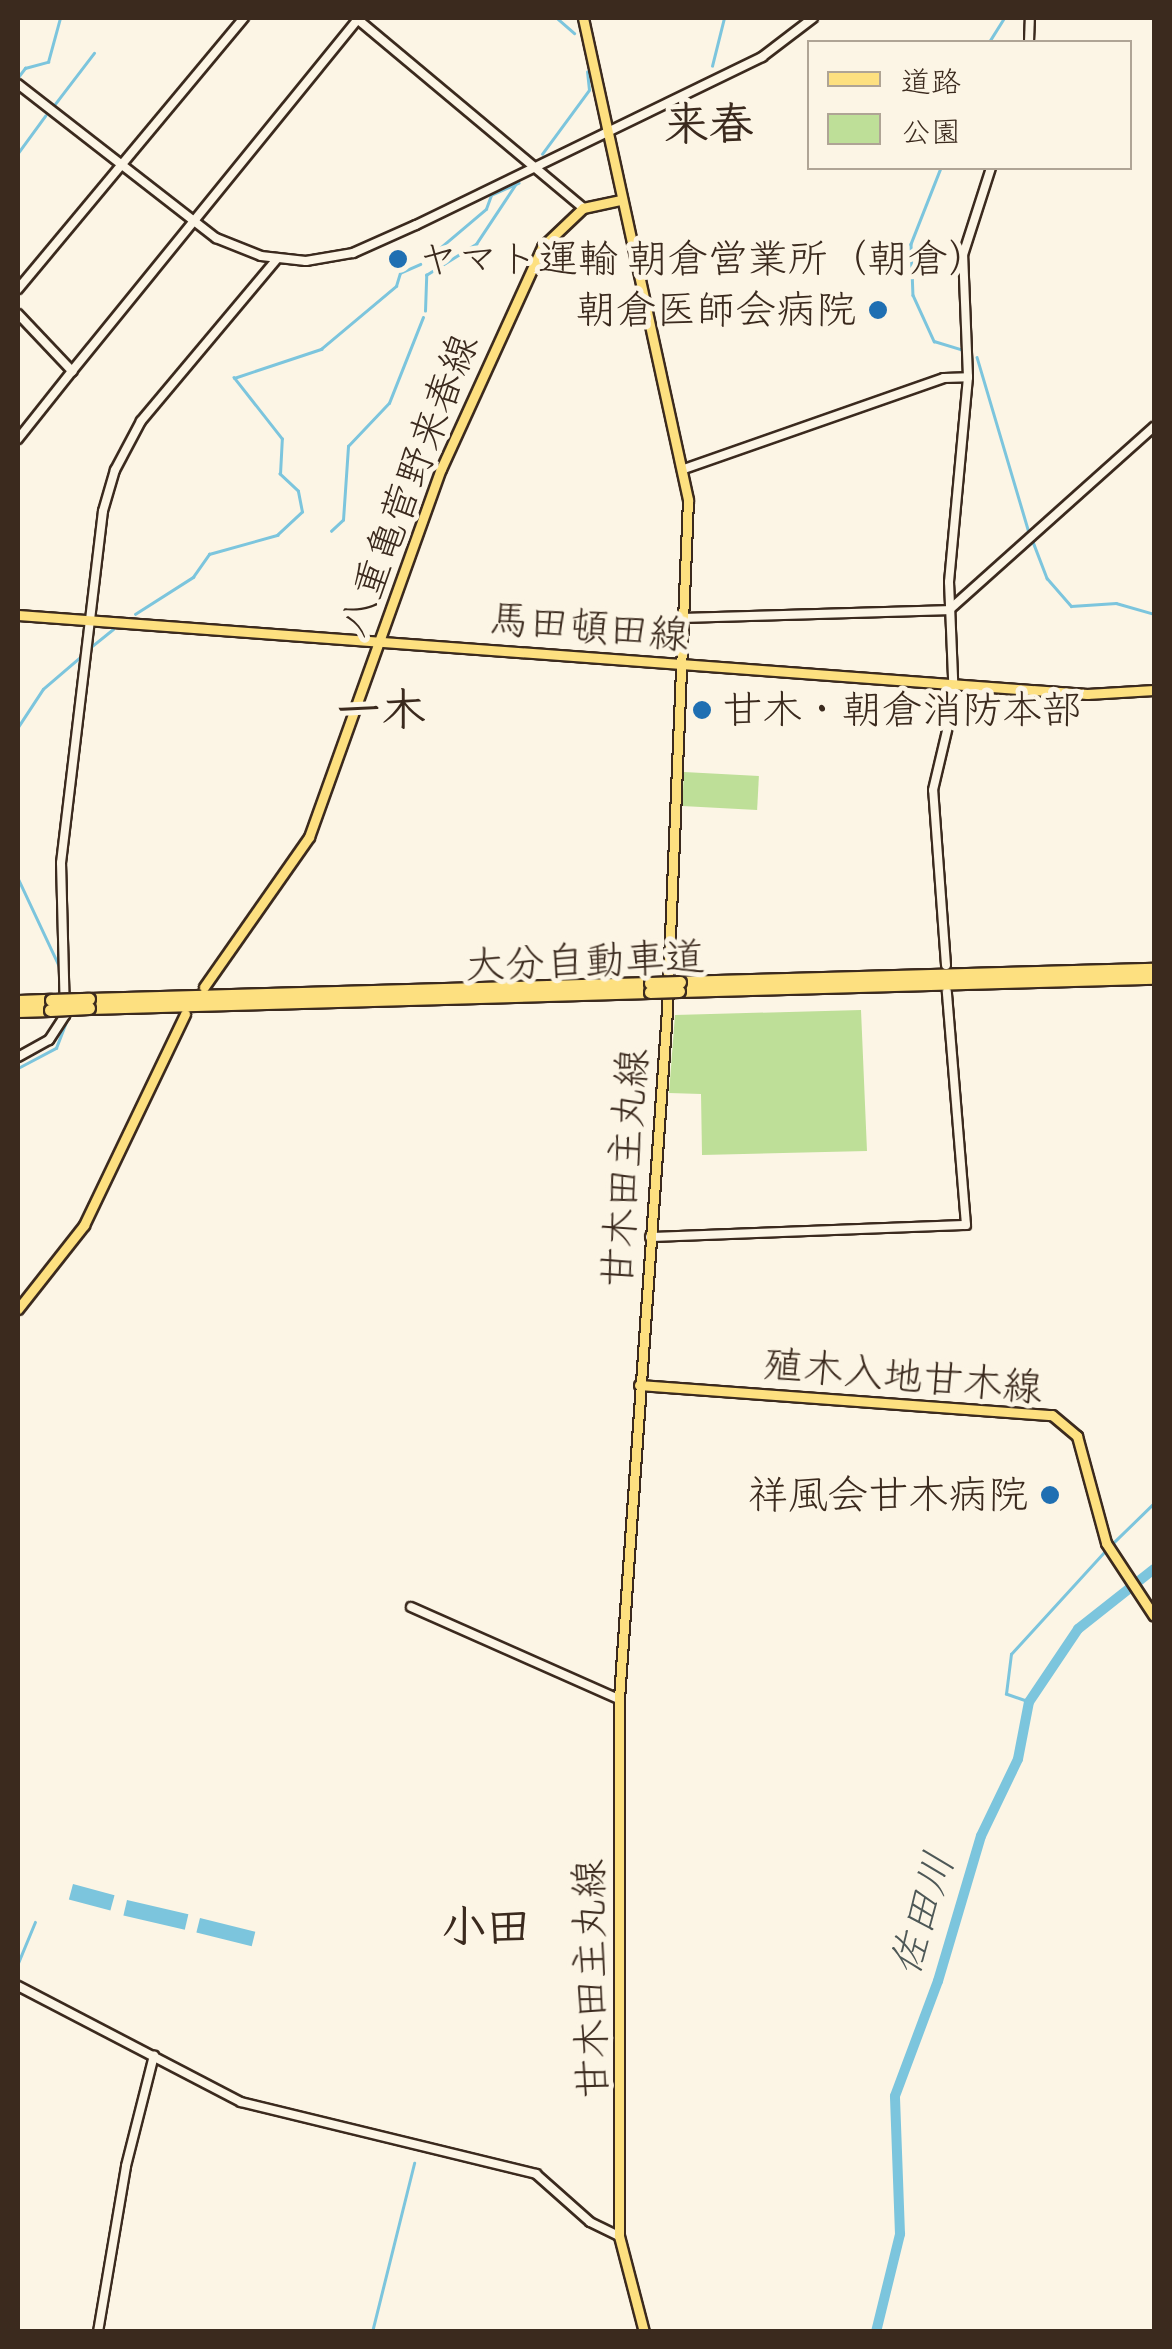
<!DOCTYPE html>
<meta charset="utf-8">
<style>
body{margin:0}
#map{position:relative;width:1172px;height:2349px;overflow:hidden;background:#fcf5e5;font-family:Caveat,"Klee One",sans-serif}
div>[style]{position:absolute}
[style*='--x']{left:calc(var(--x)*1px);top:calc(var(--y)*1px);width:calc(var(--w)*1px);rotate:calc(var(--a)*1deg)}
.green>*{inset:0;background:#bedf98;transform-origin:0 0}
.water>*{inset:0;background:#7cc5dd;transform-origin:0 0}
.stream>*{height:2.5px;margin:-1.25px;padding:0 1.25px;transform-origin:1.25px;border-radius:1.25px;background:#7cc5dd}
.river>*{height:10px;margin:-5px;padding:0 5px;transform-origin:5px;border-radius:5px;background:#7cc5dd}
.roads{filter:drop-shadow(2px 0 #3b2a1e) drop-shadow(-2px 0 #3b2a1e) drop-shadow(0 2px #3b2a1e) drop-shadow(0 -2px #3b2a1e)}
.minor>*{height:8px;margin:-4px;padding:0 4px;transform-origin:4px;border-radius:4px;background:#fcf5e5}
.major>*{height:9px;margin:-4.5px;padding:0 4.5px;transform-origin:4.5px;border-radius:4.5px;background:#fde080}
.highway>*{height:11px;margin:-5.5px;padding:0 5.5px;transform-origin:5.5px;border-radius:5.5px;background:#fde080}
.bridges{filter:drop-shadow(2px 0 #3b2a1e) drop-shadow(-2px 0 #3b2a1e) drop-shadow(0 2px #3b2a1e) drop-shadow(0 -2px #3b2a1e)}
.highway-bridge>*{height:11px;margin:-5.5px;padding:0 5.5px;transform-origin:5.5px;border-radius:5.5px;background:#fde080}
.dots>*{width:28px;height:28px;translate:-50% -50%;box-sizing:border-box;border:5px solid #fcf5e5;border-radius:50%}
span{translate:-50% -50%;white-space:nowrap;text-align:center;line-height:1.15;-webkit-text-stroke:10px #fcf5e5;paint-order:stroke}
.poi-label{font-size:40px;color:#3b2a1e}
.left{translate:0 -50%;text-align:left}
.right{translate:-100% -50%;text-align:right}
.street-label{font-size:40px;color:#3b2a1e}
.water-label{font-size:42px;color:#4e5857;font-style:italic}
.quarter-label{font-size:45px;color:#3b2a1e;font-weight:700}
.frame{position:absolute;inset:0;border:20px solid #3b2a1e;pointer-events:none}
.legend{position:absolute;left:807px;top:40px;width:325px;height:130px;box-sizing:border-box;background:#fcf5e5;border:2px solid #afa495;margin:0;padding:12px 18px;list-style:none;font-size:30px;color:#3b2a1e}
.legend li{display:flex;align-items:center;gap:20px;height:50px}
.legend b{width:50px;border:2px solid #afa495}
</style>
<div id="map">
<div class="green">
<div style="left:684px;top:772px;width:75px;height:34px;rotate:3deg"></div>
<div style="clip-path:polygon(861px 1010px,867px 1151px,702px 1155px,701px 1094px,669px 1093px,675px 1015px)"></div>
</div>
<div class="water">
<div style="left:73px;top:1884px;width:43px;height:16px;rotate:15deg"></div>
<div style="left:127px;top:1900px;width:63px;height:16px;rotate:13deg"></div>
<div style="left:200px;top:1918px;width:57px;height:15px;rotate:14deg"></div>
</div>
<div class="stream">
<div style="--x:557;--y:18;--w:23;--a:41"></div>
<div style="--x:989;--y:42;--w:28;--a:-58"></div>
<div style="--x:712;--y:66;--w:49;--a:-76"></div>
<div style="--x:19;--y:76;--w:10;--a:-53"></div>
<div style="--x:25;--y:68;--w:24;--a:-15"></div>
<div style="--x:48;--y:62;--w:46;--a:-74.7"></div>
<div style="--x:55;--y:104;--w:64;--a:-52.6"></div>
<div style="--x:18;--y:153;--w:46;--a:-53.9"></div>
<div style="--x:542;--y:154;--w:79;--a:-53.7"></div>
<div style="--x:589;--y:90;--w:18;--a:-96"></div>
<div style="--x:941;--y:168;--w:82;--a:111.5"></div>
<div style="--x:911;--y:244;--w:51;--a:87.8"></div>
<div style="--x:913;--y:295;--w:51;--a:65.5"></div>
<div style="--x:934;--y:341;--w:30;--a:17"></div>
<div style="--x:434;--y:253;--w:68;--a:-40.2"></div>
<div style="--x:486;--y:209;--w:15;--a:-70"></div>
<div style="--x:491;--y:195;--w:30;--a:-24"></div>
<div style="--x:425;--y:311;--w:36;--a:-88"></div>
<div style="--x:426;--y:275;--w:59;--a:-31.8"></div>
<div style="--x:476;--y:244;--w:71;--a:-56.5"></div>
<div style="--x:977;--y:357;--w:183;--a:73.5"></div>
<div style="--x:331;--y:531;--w:16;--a:-43"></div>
<div style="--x:343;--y:520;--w:74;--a:-86.1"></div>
<div style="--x:348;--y:446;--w:59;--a:-46.4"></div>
<div style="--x:389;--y:403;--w:92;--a:-68.4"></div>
<div style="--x:1032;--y:539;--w:42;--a:69"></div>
<div style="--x:1047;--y:578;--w:37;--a:49"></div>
<div style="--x:1071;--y:606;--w:45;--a:-3.8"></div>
<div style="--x:1116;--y:603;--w:40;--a:16"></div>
<div style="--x:135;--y:614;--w:69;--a:-32.5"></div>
<div style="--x:193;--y:577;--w:28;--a:-55"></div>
<div style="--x:209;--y:554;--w:71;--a:-15.6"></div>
<div style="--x:277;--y:535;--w:34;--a:-43"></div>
<div style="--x:302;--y:512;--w:21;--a:-101"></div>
<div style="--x:298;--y:491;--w:25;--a:-137"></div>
<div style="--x:280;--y:474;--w:35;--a:-87"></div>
<div style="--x:282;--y:439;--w:78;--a:-128.2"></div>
<div style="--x:234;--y:378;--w:92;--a:-18.4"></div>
<div style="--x:321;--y:349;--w:98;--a:-40"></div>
<div style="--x:396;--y:286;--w:14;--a:-73"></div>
<div style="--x:400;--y:273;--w:22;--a:-24"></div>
<div style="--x:91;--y:647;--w:28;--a:-39"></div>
<div style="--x:18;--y:727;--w:45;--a:-56.7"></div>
<div style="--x:43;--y:689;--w:48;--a:-40.7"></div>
<div style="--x:18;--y:878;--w:102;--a:64.9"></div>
<div style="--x:18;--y:1068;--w:43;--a:-27.8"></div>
<div style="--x:56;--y:1048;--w:40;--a:-69"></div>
<div style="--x:1112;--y:1544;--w:59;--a:-44.3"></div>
<div style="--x:1029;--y:1702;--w:24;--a:-161"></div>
<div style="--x:1006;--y:1694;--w:40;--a:-82.9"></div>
<div style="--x:1011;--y:1654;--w:139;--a:-47.6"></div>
<div style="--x:18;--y:1963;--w:44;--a:-67.5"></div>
<div style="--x:372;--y:2332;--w:174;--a:-76"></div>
</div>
<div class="river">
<div style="--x:876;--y:2332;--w:101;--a:-76.2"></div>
<div style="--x:900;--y:2234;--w:138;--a:-92.1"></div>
<div style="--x:895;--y:2096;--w:123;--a:-69.5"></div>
<div style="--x:938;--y:1981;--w:151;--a:-73.5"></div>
<div style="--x:981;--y:1836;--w:85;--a:-64.3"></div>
<div style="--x:1018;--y:1759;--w:58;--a:-79.1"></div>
<div style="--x:1029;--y:1702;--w:88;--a:-56.1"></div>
<div style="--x:1078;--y:1629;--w:97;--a:-38.3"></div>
</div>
<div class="roads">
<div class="minor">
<div style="--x:356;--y:18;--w:296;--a:39.9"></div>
<div style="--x:1029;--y:42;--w:24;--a:-88"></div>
<div style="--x:18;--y:84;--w:251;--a:37.9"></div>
<div style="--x:216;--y:238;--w:48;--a:21.8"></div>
<div style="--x:261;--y:256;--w:45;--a:6.3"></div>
<div style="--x:306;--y:261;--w:48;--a:-9.7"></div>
<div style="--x:353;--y:253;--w:69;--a:-24"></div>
<div style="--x:416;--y:225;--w:385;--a:-25.9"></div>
<div style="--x:762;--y:57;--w:64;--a:-37.4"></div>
<div style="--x:18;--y:289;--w:353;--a:-50.2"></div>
<div style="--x:18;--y:314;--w:79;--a:46.5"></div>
<div style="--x:72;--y:371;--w:454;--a:-50.9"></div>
<div style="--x:18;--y:439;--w:87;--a:-51.5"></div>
<div style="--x:684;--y:469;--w:275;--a:-19.3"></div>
<div style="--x:944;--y:378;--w:24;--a:-2"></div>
<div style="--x:968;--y:377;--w:122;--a:-92.3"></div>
<div style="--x:963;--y:255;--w:91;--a:-72.2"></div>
<div style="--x:686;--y:618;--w:263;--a:-1.7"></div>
<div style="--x:949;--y:610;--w:275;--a:-41.8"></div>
<div style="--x:946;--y:965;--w:175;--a:-94.2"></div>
<div style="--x:933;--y:790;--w:91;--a:-76.7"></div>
<div style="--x:954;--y:701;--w:119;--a:-92.4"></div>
<div style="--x:949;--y:582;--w:206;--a:-84.7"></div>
<div style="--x:18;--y:1057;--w:35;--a:-29"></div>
<div style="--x:49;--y:1040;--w:30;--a:-57"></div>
<div style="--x:65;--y:1015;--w:152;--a:-91.5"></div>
<div style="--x:61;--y:863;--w:354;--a:-83.2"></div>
<div style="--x:103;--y:511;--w:43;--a:-73.7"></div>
<div style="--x:115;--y:470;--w:55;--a:-62"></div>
<div style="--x:141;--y:421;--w:212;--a:-50"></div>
<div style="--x:650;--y:1237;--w:316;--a:-2.2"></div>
<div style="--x:966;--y:1225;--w:234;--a:-94.7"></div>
<div style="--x:411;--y:1607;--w:227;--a:23.9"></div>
<div style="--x:18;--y:1986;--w:251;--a:27.5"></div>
<div style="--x:241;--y:2102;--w:304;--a:13.7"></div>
<div style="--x:536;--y:2174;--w:72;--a:41.6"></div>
<div style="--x:590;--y:2222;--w:32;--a:26"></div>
<div style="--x:98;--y:2332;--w:168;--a:-80.4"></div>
<div style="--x:126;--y:2166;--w:114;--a:-75.8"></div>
</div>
<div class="major">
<div style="--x:583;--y:18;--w:493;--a:77.7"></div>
<div style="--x:688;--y:500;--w:510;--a:92.36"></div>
<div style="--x:667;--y:1010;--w:691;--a:93.99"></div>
<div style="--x:619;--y:1699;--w:537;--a:90"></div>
<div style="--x:619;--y:2236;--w:99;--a:75.4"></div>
<div style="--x:18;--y:615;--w:1072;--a:4.23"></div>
<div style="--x:1087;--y:694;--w:67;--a:-3.4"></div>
<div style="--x:204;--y:987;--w:183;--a:-55"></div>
<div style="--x:309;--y:837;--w:391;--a:-70.3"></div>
<div style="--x:441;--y:469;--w:244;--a:-65.5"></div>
<div style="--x:542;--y:247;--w:57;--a:-43.6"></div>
<div style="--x:583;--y:208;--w:40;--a:-12"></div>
<div style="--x:18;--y:1309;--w:107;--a:-51.8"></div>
<div style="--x:84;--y:1225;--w:234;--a:-64.4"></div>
<div style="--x:639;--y:1385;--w:414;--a:4.2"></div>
<div style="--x:1052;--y:1415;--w:33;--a:40"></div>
<div style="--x:1077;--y:1436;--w:111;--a:74.8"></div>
<div style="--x:1106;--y:1543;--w:87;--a:56.7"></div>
</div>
<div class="highway">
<div style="--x:680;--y:982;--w:474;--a:-1.6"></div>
<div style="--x:679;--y:991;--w:475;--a:-1.6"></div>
<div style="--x:89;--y:999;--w:561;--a:-1.63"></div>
<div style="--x:18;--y:1001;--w:33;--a:-2"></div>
<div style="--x:89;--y:1008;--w:561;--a:-1.63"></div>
<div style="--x:18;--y:1011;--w:32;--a:-2"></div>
</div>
</div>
<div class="bridges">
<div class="highway-bridge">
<div style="--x:650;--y:983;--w:30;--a:-2"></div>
<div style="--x:650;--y:992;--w:29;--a:-2"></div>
<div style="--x:51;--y:1000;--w:38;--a:-2"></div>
<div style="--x:50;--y:1010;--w:39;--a:-3"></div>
</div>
</div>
<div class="dots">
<div style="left:398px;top:259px;background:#1f6fb2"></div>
<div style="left:878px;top:310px;background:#1f6fb2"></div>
<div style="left:702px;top:710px;background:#1f6fb2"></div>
<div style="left:1050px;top:1495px;background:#1f6fb2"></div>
</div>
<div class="poi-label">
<span class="left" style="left:418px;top:259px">ヤマト運輸 朝倉営業所（朝倉）</span>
<span class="right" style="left:856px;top:310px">朝倉医師会病院</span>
<span class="left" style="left:722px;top:710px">甘木・朝倉消防本部</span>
<span class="right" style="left:1028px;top:1495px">祥風会甘木病院</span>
</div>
<div class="street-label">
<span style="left:408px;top:485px;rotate:-69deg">八重亀菅野来春線</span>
<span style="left:589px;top:627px;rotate:5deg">馬田頓田線</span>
<span style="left:585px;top:961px;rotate:-2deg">大分自動車道</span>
<span style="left:625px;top:1168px;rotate:-86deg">甘木田主丸線</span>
<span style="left:903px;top:1376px;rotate:5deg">殖木入地甘木線</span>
<span style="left:591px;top:1979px;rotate:-91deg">甘木田主丸線</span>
</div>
<div class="water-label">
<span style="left:923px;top:1914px;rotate:-73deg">佐田川</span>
</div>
<div class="quarter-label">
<span style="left:709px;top:125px">来春</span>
<span style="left:381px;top:711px">一木</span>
<span style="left:486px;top:1928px">小田</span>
</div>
<div class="frame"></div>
<ul class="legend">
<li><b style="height:12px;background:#fde080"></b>道路</li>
<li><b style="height:28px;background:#bedf98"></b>公園</li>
</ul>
</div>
